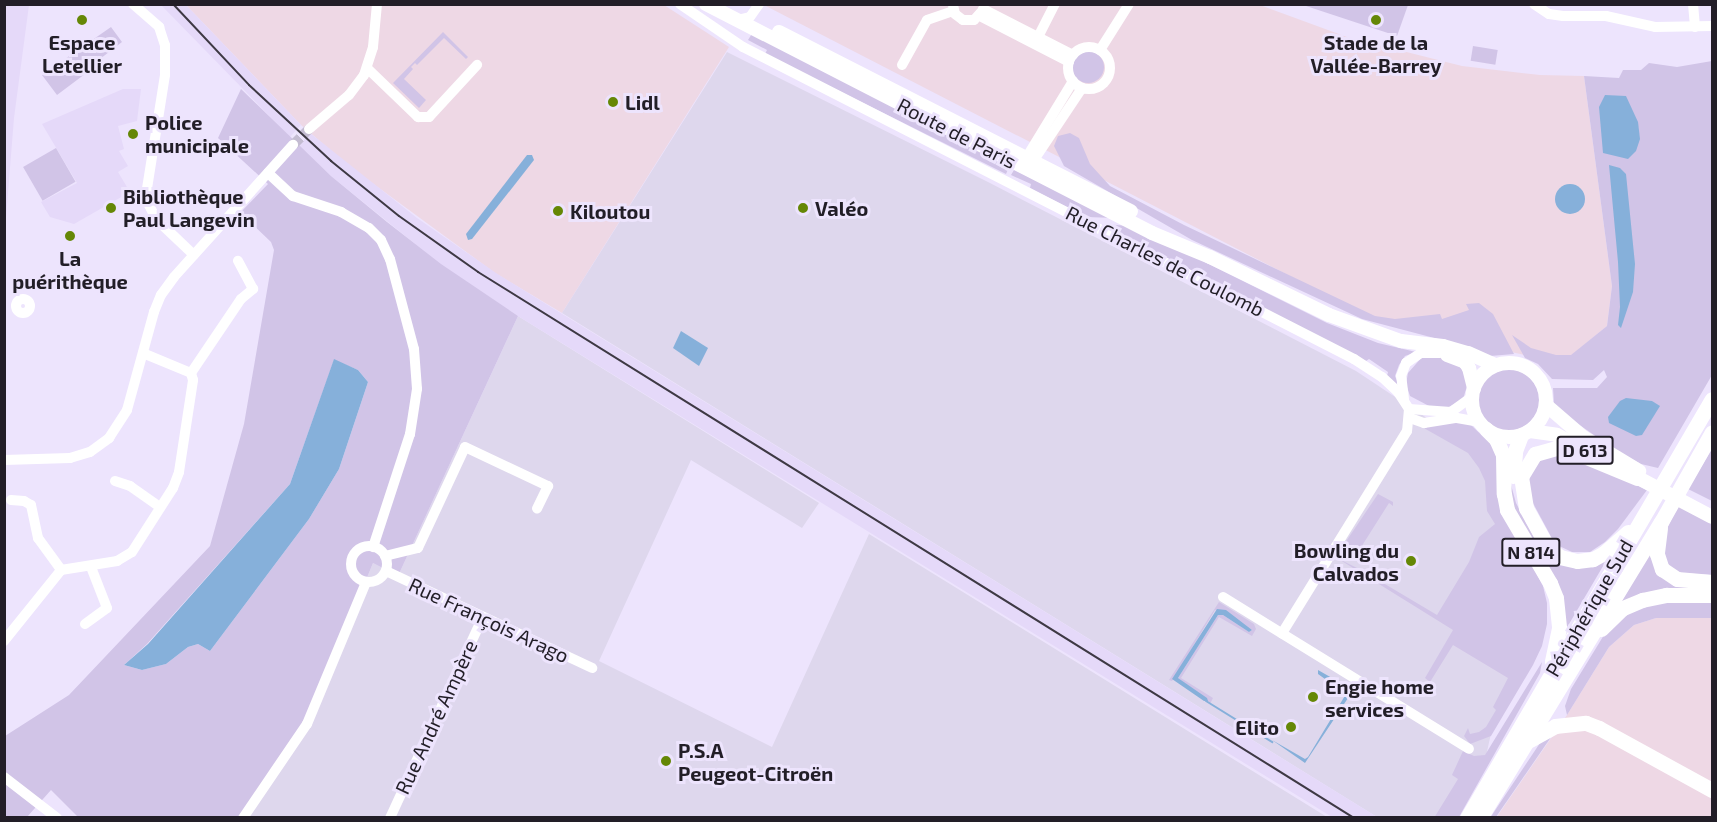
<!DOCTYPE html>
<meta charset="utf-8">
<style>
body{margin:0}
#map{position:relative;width:1717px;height:822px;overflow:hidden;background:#ede4fd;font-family:"Exo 2",sans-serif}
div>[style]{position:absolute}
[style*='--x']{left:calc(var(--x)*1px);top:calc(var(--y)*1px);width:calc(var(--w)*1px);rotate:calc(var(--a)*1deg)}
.commercial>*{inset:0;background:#eed8e5}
.industrial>*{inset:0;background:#ded7ed}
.built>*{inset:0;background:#e5d9f9}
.green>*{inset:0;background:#d1c4e7;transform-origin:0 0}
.round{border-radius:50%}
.water>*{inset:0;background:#86b0da}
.stream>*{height:2px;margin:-1px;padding:0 1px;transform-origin:1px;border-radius:1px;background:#86b0da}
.minor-tunnel>*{height:10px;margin-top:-5px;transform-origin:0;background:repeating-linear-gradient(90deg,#c4bcd2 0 10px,transparent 0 15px)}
.minor>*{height:10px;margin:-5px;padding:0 5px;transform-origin:5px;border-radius:5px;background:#fff}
.minor>.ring{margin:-5px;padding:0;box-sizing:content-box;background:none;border:10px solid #fff;border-radius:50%}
.major>*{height:14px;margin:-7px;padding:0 7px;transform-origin:7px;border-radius:7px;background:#fff}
.major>.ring{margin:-7px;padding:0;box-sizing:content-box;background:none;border:14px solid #fff;border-radius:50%}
.highway>*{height:15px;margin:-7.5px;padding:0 7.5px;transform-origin:7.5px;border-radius:7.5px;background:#fff}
.rail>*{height:2px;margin:-1px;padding:0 1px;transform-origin:1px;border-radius:1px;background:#3e3944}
.dots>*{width:16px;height:16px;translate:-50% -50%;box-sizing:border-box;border:3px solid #ede4fd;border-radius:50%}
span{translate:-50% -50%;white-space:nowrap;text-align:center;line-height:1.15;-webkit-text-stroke:6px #ede4fd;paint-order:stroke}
.shield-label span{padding:2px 4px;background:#ede4fd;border:2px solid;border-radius:4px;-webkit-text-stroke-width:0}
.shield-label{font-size:18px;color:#221e27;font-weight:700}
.poi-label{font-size:20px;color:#221e27;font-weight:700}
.left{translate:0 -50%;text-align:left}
.right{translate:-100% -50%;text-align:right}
.street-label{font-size:20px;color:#221e27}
.frame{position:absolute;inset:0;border:6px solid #221e27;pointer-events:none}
</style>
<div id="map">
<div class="commercial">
<div style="clip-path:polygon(186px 5px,664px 5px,729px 47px,562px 313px,495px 273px,349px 166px,301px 125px)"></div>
<div style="clip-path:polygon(764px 5px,1260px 5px,1347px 37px,1462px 66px,1540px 75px,1584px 76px,1612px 286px,1607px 326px,1572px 355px,1530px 356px,1383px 324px)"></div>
<div style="clip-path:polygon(1656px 618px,1712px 618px,1712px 817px,1496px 818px,1567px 715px,1609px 647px,1634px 625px)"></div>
</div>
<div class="industrial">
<div style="clip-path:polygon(727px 52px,988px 182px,1356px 371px,1478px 452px,1541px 596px,1492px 729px,1486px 756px,1457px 817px,1377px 817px,562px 313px)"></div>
<div style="clip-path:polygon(518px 316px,819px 503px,802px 528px,691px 460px,599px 661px,772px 747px,869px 534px,1327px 817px,244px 818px,307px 724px,373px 563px,398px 576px)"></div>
</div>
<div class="built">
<div style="clip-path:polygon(5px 5px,29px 5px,14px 118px,5px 230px)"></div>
<div style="clip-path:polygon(161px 5px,186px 5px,301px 125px,290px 137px)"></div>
<div style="clip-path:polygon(123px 89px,141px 89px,137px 121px,118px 126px,124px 149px,119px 151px,128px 166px,118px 172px,130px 192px,74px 224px,50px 217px,41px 202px,77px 183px,42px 124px)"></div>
<div style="clip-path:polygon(310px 133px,417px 218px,496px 273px,1377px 817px,1332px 817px,518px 316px,440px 264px,331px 176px,299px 146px)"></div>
</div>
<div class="green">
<div style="clip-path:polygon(1303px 5px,1408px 5px,1397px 36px)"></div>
<div style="clip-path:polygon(111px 27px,122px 42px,96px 62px,97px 65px,57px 95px,42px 75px)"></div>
<div style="clip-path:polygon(443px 32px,468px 57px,466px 59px,444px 38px,417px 65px,415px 63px,411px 67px,413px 69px,404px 79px,426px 100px,419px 108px,393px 83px)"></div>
<div style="clip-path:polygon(753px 32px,1009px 167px,1006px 174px,765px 54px,767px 50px,748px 40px)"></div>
<div style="left:1473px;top:46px;width:25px;height:15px;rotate:9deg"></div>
<div class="round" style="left:1072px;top:51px;width:32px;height:32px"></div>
<div style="clip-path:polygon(1712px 61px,1712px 375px,1658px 468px,1641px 464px,1617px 451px,1568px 417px,1554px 404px,1553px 388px,1597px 388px,1607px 377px,1604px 370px,1593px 380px,1552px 379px,1538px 364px,1525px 358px,1512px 335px,1531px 348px,1556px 355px,1571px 355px,1607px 326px,1612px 286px,1584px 76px,1619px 78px,1623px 70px,1641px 70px,1649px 63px,1677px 67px)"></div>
<div style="clip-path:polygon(evenodd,241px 89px,331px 176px,387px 222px,441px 264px,518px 316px,398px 576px,373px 563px,307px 724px,244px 817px,78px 817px,51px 790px,27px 817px,5px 818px,5px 736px,69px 695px,210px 546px,244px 424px,274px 250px,271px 242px,247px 219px,236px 217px,268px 184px,218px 138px,241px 89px,334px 360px,358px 370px,368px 382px,339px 469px,309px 519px,210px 651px,198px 644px,188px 647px,166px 664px,142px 670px,124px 665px,147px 644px,290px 484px,334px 360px)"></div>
<div style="clip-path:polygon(1070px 133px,1079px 138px,1090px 164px,1110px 186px,1184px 225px,1375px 316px,1395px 319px,1440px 314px,1442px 319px,1469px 310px,1466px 304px,1479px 303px,1493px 314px,1514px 354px,1490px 356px,1457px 344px,1362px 319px,1192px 240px,1064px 166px,1054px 146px,1058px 136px)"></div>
<div style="left:56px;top:148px;width:39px;height:38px;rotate:60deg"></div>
<div style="clip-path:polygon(1014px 170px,1116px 218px,1086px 217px,1030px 188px,1031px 184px,1011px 175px)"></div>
<div style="clip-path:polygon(1102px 224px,1131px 226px,1141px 230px,1327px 323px,1378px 343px,1416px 352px,1405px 356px,1399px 365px,1395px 376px,1399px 386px,1387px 376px,1388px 372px,1369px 359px,1366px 361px)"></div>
<div style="clip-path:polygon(1423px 356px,1441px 356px,1462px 368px,1468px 383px,1463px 399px,1447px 408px,1431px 407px,1410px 396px,1406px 384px,1408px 373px)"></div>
<div class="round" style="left:1477px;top:369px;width:62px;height:62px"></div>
<div style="clip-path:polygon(1459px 422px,1471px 425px,1496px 449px,1507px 517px,1543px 586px,1547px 603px,1547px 624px,1542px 646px,1533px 665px,1491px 736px,1470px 744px,1464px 736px,1468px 728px,1470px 734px,1479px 732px,1486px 727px,1496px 710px,1493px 707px,1508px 678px,1453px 645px,1430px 682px,1425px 678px,1453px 630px,1337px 558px,1363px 571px,1437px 615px,1469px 562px,1479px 537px,1495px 524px,1487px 511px,1485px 481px,1479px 468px,1468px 453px,1422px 427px)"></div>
<div style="clip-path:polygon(1712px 449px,1712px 501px,1688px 489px)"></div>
<div style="clip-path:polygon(1569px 453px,1647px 490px,1618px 529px,1605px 542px,1590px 552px,1572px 552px,1555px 544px,1527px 492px,1527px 471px,1539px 456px)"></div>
<div style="clip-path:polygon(1510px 481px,1516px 503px,1539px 547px,1606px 561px,1562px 636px,1562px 626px,1509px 505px)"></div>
<div style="clip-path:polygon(1378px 494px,1393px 502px,1393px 506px,1389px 503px,1358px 552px,1363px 555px,1355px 559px,1342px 550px,1343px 546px)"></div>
<div style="clip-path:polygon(1678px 506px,1712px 524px,1712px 575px,1680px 573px,1671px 568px,1665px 560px,1662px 552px,1665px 533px)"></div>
<div style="clip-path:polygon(1650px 553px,1652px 559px,1709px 586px,1620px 604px)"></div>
<div style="clip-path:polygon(1712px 601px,1712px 618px,1656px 618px,1634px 625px,1609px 647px,1567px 715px,1565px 706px,1571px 689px,1604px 635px,1622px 614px,1651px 602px)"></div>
<div style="clip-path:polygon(1219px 602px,1254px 624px,1256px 629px,1252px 636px,1219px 617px,1181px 678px,1213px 698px,1210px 704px,1178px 678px,1218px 615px,1223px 615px,1249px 632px,1252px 630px,1215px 610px,1172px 681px,1169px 680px)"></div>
<div style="clip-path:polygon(1542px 662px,1540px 673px,1459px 817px,1434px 818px,1458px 779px,1452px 775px,1463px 751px,1474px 756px,1485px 755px)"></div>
<div style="clip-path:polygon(1556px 730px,1496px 817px,1490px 818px,1542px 740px)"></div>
</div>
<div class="water">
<div style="clip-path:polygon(1605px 95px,1626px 96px,1638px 122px,1640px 139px,1636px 151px,1628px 159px,1603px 153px,1599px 107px)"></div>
<div style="clip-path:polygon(527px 155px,532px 155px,534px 160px,472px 239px,468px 240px,466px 234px)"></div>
<div style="clip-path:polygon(1609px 165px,1620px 168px,1626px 174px,1635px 264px,1633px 292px,1621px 328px,1618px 325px,1620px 307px,1618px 262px)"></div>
<div class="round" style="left:1555px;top:184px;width:30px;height:30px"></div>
<div style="clip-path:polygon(681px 331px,708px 348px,699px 366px,673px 348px)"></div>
<div style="clip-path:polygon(334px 359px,358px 370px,368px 382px,339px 469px,309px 519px,210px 651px,198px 644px,188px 647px,166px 664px,142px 670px,124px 665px,148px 644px,290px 484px)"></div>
<div style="clip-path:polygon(1626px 398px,1652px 401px,1660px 406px,1642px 435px,1636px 436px,1609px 423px,1608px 417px,1620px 401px)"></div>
<div style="clip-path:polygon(1217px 609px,1226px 610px,1252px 630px,1249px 632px,1223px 615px,1218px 615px,1178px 678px,1207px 698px,1208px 701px,1204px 701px,1172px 679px)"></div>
<div style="clip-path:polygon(1318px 670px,1346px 686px,1350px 695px,1305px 763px,1272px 740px,1305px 759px,1308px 757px,1346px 694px,1318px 674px)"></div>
</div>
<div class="stream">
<div style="--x:1206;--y:701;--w:78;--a:31.8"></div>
</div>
<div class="minor-tunnel">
<div style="--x:293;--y:145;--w:23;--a:-45"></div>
</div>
<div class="minor">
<div style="--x:133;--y:4;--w:35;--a:41"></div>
<div style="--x:159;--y:27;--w:19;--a:72"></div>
<div style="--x:165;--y:45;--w:30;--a:90"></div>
<div style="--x:165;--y:75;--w:115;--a:99"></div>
<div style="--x:147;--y:189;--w:16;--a:83"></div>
<div style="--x:149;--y:205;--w:16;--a:63"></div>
<div style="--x:156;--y:219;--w:52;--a:43.5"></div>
<div style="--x:680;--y:4;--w:76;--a:34.3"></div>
<div style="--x:743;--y:47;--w:686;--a:27.05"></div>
<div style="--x:1354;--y:359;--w:33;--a:33"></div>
<div style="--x:1382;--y:377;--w:22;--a:43"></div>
<div style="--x:1398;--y:392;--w:20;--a:57"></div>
<div style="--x:1409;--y:409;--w:22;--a:95"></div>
<div style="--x:1407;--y:431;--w:238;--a:121.7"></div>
<div style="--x:1534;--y:4;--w:18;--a:34"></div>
<div style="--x:1549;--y:14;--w:14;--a:8"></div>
<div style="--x:1563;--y:16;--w:43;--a:0"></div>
<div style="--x:1606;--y:16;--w:50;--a:12.7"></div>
<div style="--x:1655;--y:27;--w:57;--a:-1"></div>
<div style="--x:1693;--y:4;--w:23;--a:85"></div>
<div style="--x:953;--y:5;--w:9;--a:77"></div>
<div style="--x:955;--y:14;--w:10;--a:37"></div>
<div style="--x:963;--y:20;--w:11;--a:0"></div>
<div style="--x:974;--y:20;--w:13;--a:-48"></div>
<div style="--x:983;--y:9;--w:101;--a:27.1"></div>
<div style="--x:980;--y:16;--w:100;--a:27.3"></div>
<div style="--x:737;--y:20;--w:13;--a:-13"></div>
<div style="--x:750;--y:17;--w:16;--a:-55"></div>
<div style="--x:1038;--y:37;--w:37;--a:-63"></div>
<div class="ring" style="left:1068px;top:47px;width:32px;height:32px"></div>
<div style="--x:1100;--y:50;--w:54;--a:-57.8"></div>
<div style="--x:902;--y:65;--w:51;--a:-60.9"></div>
<div style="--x:927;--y:20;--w:28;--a:-19"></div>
<div style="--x:367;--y:68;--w:71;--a:43.9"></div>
<div style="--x:418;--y:117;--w:11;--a:0"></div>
<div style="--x:429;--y:117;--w:71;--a:-47.3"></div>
<div style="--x:309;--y:129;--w:52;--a:-40.4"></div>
<div style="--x:349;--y:95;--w:25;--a:-53"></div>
<div style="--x:364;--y:75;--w:29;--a:-72"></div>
<div style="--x:373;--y:47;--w:43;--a:-84.7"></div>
<div style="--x:1036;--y:157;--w:83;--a:-56.3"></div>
<div style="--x:1023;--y:163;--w:96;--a:-58.6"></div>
<div style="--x:268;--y:173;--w:34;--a:43"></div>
<div style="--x:293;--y:196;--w:51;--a:18.4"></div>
<div style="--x:341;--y:212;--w:32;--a:30"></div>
<div style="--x:369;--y:228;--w:17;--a:45"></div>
<div style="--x:381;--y:240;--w:21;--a:65"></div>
<div style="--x:390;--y:259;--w:93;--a:75.1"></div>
<div style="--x:414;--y:349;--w:40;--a:85.7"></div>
<div style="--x:417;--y:389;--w:46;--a:98.8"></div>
<div style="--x:410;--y:434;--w:119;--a:108.1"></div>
<div class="ring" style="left:16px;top:299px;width:4px;height:4px"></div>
<div style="--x:191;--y:373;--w:89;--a:-56"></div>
<div style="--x:241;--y:299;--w:16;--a:-40"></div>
<div style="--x:253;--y:289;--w:32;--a:-118"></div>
<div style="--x:1404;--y:399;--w:23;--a:-97"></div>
<div style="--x:1401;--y:376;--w:14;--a:-69"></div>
<div style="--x:1406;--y:363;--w:18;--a:-34"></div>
<div style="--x:1421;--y:353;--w:19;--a:0"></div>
<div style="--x:1409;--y:409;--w:42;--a:4.1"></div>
<div style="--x:1451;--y:412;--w:26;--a:-36"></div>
<div style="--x:1410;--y:418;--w:15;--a:20"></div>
<div style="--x:1424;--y:423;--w:33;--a:-9"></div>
<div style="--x:1457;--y:418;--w:22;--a:10"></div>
<div style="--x:4;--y:460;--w:66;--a:-1.7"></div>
<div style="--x:70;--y:458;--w:21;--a:-17"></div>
<div style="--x:90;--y:452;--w:24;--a:-36"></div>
<div style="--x:109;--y:438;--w:33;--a:-57"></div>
<div style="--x:127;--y:410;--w:102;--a:-74.6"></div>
<div style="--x:154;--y:312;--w:18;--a:-68"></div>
<div style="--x:161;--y:295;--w:22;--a:-54"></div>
<div style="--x:174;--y:277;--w:178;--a:-48"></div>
<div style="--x:115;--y:481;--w:16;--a:18"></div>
<div style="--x:130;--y:486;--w:37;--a:35"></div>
<div style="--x:11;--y:500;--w:13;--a:4"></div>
<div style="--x:24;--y:501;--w:8;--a:30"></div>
<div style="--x:31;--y:505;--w:34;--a:78"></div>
<div style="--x:38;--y:538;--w:39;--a:54"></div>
<div class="ring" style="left:351px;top:546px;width:26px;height:26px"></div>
<div style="--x:385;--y:556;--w:34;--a:-14"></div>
<div style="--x:418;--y:548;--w:111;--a:-65"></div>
<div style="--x:465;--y:447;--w:92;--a:25.2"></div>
<div style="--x:548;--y:486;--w:25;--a:116"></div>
<div style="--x:386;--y:571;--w:228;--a:25.2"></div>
<div style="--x:1223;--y:597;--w:289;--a:31.7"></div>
<div style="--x:85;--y:624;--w:27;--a:-36"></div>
<div style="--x:107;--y:608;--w:44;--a:-111.3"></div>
<div style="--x:4;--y:641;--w:91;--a:-51.2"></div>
<div style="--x:61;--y:570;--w:57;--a:-9.1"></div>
<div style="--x:117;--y:561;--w:17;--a:-31"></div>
<div style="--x:132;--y:552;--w:76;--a:-57.4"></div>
<div style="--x:173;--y:488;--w:17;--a:-69"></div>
<div style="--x:179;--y:472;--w:93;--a:-81.3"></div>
<div style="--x:193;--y:380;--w:7;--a:-106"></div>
<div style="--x:191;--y:373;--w:52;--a:-157.4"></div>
<div style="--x:4;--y:777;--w:67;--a:37.7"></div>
<div style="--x:243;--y:818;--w:114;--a:-55.8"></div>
<div style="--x:307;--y:724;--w:154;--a:-67.4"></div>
<div style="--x:390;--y:818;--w:221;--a:-65.2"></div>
</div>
<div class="major">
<div style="--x:706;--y:4;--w:501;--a:27.18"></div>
<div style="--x:1152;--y:233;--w:63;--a:22.5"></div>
<div style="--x:1210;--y:257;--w:132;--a:26"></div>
<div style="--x:1329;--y:315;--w:77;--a:19.9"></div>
<div style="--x:1401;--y:341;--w:42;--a:6.8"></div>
<div style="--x:1443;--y:346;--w:26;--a:16"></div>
<div style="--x:1468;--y:353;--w:30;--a:24"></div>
<div style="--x:779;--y:32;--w:395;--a:27"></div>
<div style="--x:1447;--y:355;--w:19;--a:21"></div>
<div style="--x:1465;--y:362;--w:7;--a:56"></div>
<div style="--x:1469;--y:368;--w:21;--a:76"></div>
<div class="ring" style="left:1472px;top:363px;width:60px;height:60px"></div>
<div style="--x:1546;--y:405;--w:49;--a:40.9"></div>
<div style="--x:1583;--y:437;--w:66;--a:31.3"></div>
<div style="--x:1530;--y:431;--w:27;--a:8"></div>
<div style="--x:1557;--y:435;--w:36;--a:28"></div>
<div style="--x:1627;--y:472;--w:96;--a:27.9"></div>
</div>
<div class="highway">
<div style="--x:1486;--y:429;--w:14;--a:45"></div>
<div style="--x:1496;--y:439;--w:17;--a:66"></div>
<div style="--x:1503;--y:455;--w:39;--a:89"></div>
<div style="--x:1504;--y:494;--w:16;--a:79"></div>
<div style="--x:1507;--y:510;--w:85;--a:59.5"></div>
<div style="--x:1550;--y:583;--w:16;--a:68"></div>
<div style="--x:1556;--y:598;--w:30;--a:84"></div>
<div style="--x:1559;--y:628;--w:34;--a:102"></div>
<div style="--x:1513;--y:476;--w:25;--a:-85"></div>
<div style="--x:1515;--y:451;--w:17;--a:-69"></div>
<div style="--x:1660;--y:528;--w:26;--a:97"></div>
<div style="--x:1657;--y:554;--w:16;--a:72"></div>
<div style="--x:1662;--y:569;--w:18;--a:34"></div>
<div style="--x:1677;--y:579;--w:35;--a:5"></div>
<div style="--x:1628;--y:532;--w:32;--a:139"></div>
<div style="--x:1604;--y:553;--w:13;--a:151"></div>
<div style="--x:1593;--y:559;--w:16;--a:173"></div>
<div style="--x:1577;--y:561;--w:17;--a:-167"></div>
<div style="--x:1560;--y:557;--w:17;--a:-140"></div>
<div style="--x:1547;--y:546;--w:43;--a:-118.9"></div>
<div style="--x:1526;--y:508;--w:31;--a:-99"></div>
<div style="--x:1521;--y:477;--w:27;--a:-59"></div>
<div style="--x:1535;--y:454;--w:22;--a:-16"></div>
<div style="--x:1556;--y:448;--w:16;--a:11"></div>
<div style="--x:1572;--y:451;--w:70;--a:22.6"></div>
<div style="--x:1601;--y:629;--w:30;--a:-44"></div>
<div style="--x:1623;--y:608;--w:21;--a:-23"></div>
<div style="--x:1642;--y:600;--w:25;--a:-12"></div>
<div style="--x:1666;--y:595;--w:46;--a:0"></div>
<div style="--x:1530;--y:740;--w:29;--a:-29"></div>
<div style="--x:1555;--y:726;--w:31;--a:-6"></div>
<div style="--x:1586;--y:723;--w:14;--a:21"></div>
<div style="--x:1599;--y:728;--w:129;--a:28.8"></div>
<div style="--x:1467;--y:818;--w:485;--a:-59.7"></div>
<div style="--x:1480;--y:818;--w:347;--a:-58.6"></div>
<div style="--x:1661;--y:522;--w:103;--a:-60.5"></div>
</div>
<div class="rail">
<div style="--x:173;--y:4;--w:111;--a:46.8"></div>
<div style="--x:249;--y:85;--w:112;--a:42.8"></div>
<div style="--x:331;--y:161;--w:87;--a:39"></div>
<div style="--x:399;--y:216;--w:97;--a:35.3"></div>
<div style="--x:478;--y:272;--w:1032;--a:31.93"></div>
</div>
<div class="dots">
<div style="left:82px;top:20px;background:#658706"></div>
<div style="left:1376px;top:20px;background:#658706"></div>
<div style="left:613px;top:102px;background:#658706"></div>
<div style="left:133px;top:134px;background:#658706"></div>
<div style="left:111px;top:208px;background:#658706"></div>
<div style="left:803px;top:208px;background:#658706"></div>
<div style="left:558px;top:211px;background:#658706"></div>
<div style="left:70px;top:236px;background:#658706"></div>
<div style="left:1411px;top:561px;background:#658706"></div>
<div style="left:1313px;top:697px;background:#658706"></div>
<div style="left:1291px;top:727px;background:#658706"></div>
<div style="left:666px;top:761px;background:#658706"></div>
</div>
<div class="shield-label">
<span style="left:1585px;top:450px">D 613</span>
<span style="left:1531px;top:552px">N 814</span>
</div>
<div class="poi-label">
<span style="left:82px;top:54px">Espace<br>Letellier</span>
<span style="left:1376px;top:54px">Stade de la<br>Vallée-Barrey</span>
<span class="left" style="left:625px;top:102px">Lidl</span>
<span class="left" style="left:145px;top:134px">Police<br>municipale</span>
<span class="left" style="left:123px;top:208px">Bibliothèque<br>Paul Langevin</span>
<span class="left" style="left:815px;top:208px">Valéo</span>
<span class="left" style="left:570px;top:211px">Kiloutou</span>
<span style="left:70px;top:270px">La<br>puérithèque</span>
<span class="right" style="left:1399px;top:562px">Bowling du<br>Calvados</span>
<span class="left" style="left:1325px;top:698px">Engie home<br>services</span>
<span class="right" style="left:1279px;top:727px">Elito</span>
<span class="left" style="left:678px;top:762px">P.S.A<br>Peugeot-Citroën</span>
</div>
<div class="street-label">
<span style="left:957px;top:133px;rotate:27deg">Route de Paris</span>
<span style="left:1165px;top:261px;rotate:27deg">Rue Charles de Coulomb</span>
<span style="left:1589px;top:608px;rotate:-60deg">Périphérique Sud</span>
<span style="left:489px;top:620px;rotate:25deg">Rue François Arago</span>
<span style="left:436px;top:717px;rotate:-65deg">Rue André Ampère</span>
</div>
<div class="frame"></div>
</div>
